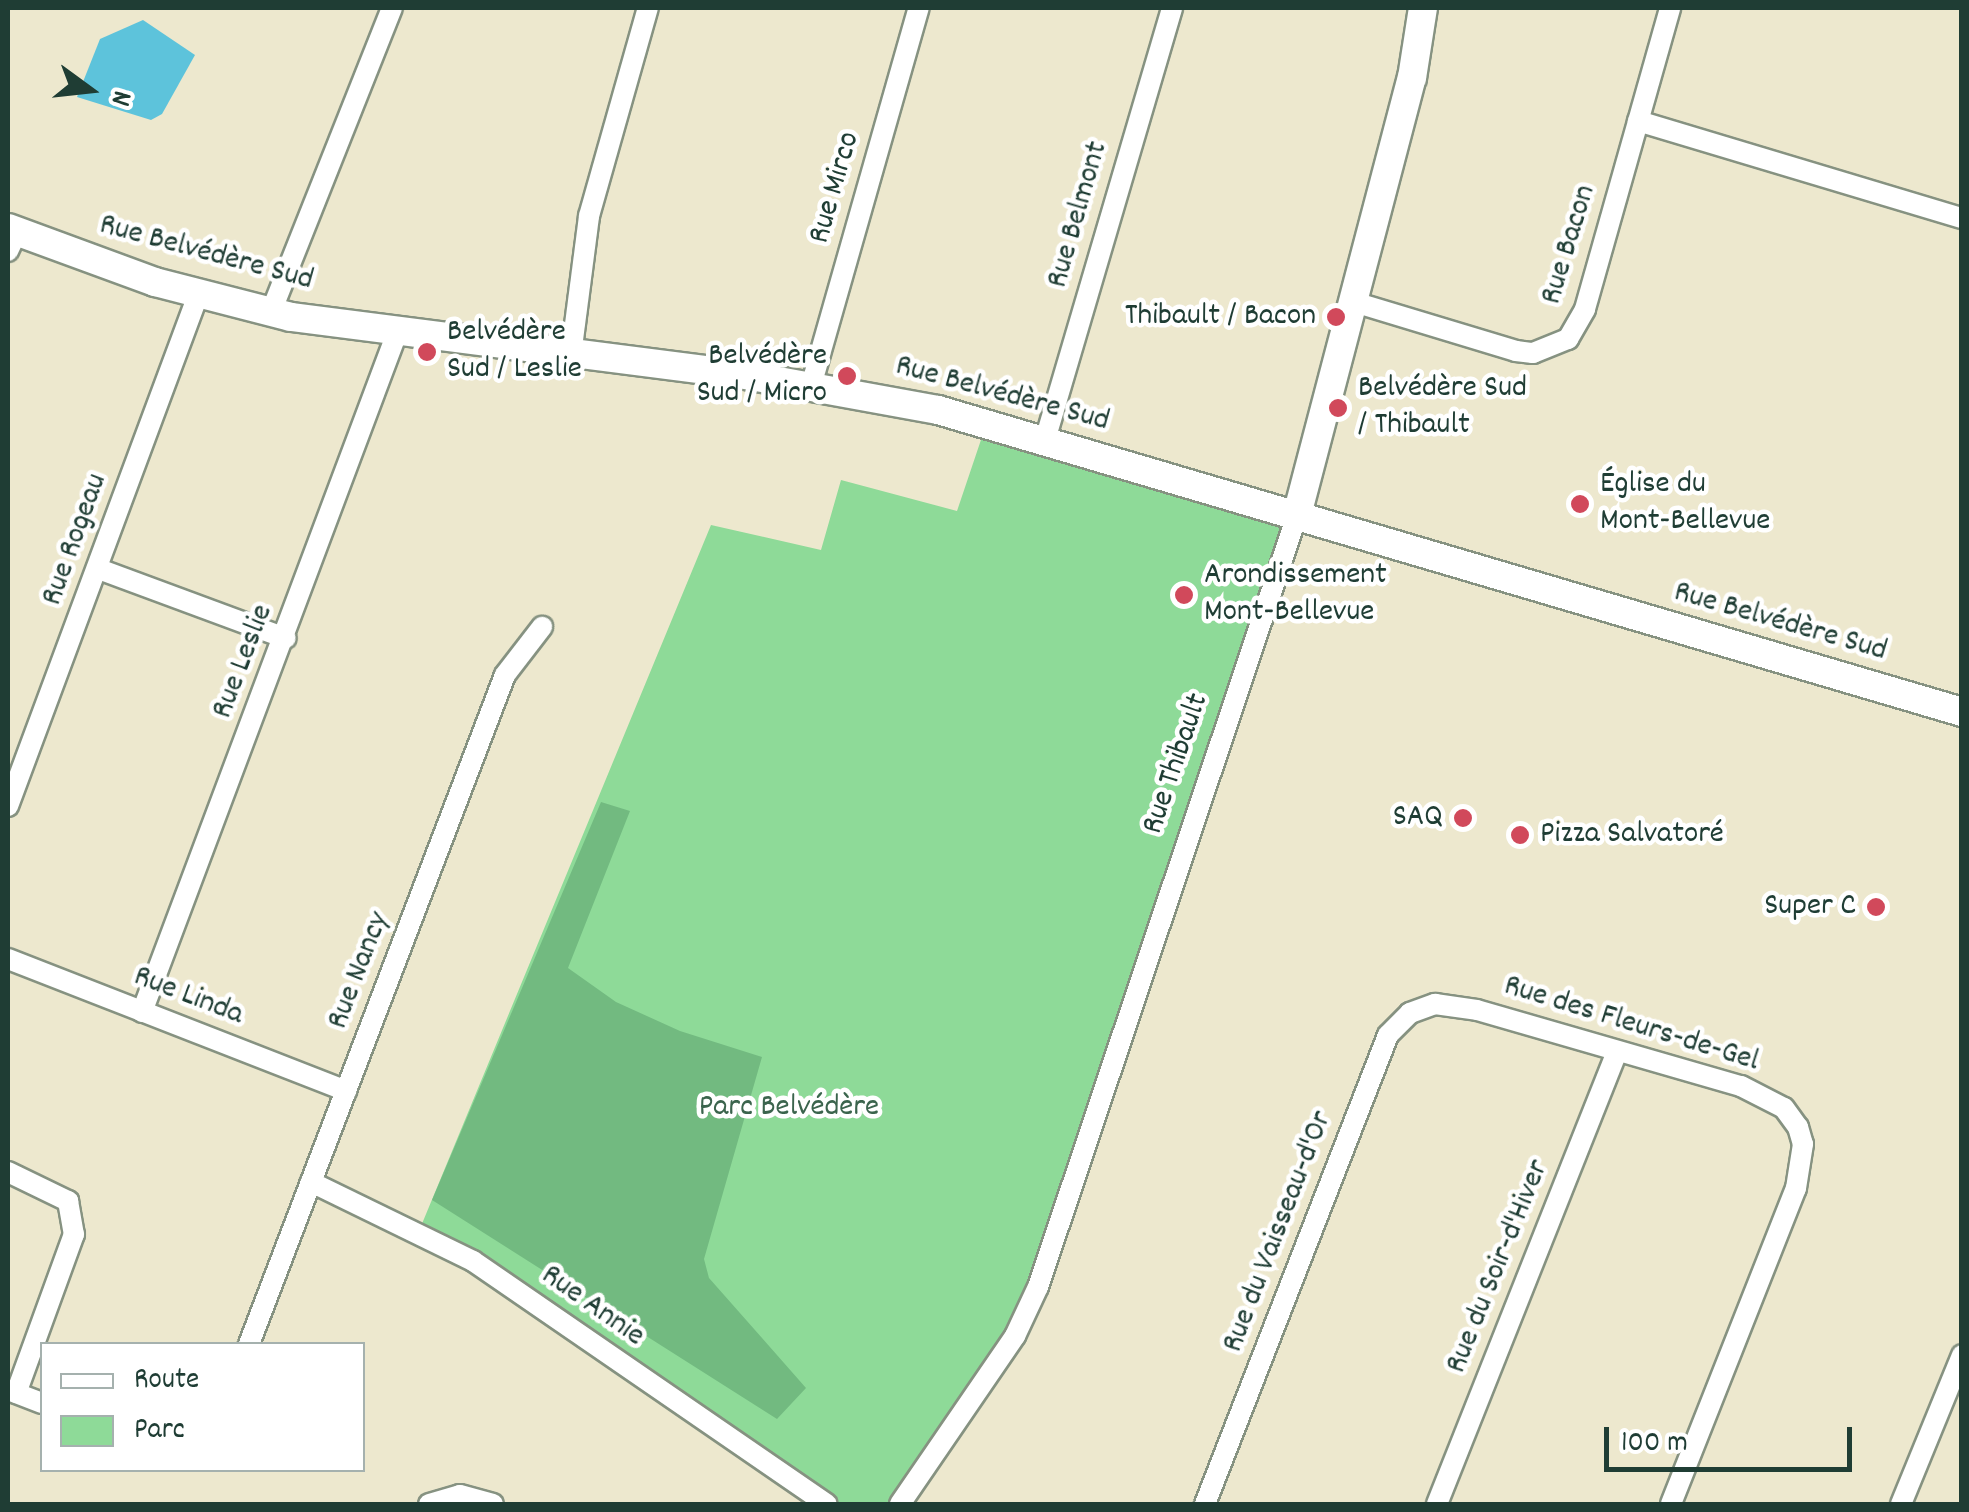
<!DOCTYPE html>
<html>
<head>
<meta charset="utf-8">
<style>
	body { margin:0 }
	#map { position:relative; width:1969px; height:1512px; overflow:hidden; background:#ede8ce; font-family:Dekko,sans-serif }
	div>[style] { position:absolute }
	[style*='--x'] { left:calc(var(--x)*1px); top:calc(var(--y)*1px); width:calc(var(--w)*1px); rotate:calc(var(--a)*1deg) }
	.green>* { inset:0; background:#8eda98 }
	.forest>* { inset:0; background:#72ba80 }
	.water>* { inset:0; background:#5dc3db }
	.roads { filter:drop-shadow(2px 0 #869281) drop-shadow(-2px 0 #869281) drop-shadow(0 2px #869281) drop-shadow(0 -2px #869281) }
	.street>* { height:20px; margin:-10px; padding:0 10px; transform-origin:10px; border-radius:10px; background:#fff }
	.secondary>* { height:28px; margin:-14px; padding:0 14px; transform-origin:14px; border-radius:14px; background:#fff }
	.dots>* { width:28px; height:28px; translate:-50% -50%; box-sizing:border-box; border:5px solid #fff; border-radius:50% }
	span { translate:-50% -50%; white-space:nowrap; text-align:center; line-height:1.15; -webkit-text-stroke:9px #fff; paint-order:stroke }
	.street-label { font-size:32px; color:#1f3d34 }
	.poi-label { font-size:32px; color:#1f3d34 }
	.right { translate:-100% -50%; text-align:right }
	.left { translate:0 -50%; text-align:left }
	.park-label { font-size:32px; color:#3b644d }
	.frame { position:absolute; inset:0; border:10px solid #1f3d34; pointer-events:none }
	.legend { position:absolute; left:40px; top:1342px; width:325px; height:130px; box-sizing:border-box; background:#fff; border:2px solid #a5b1ae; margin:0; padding:12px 18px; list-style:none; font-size:30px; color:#1f3d34 }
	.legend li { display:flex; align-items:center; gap:20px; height:50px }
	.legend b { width:50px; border:2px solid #a5b1ae }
	.north { position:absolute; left:40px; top:40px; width:100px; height:100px; -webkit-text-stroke:8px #fff; paint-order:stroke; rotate:105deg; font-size:28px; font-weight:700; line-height:40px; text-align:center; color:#1f3d34 }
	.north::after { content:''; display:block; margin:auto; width:35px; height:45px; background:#1f3d34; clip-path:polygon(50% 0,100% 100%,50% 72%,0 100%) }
	.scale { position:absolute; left:1604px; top:1427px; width:248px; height:45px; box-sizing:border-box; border:5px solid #1f3d34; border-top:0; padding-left:12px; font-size:30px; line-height:35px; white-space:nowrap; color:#1f3d34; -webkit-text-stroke:8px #fff; paint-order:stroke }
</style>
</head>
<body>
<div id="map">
	<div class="green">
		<div style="clip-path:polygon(987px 422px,1297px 515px,1038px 1287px,900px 1504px,826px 1504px,419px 1231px,711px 525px,821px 550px,841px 480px,957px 511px)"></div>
	</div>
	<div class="forest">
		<div style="clip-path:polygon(601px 802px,630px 811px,568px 968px,616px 1002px,680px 1031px,762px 1057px,704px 1259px,709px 1278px,806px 1388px,777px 1419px,432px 1200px)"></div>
	</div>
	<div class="water">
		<div style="clip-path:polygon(143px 20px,195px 55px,162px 114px,151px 120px,77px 97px,100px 39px)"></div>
	</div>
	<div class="roads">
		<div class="street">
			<div style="--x:1638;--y:121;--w:338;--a:16.7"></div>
			<div style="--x:8;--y:251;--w:21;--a:-65"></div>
			<div style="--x:1354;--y:302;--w:169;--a:16.8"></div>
			<div style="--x:1516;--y:351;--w:17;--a:7"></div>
			<div style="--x:1533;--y:353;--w:38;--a:-22"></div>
			<div style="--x:1568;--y:339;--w:34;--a:-60"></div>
			<div style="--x:1585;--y:309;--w:313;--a:-74.2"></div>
			<div style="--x:271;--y:312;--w:327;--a:-68.3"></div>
			<div style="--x:571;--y:355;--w:140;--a:-82.6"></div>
			<div style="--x:589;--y:216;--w:216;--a:-74.2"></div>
			<div style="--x:811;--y:386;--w:393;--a:-74.1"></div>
			<div style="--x:1045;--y:440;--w:450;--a:-73.6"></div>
			<div style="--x:99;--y:569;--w:199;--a:20.3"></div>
			<div style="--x:8;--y:806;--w:545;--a:-69.6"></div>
			<div style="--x:8;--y:959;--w:363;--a:21.3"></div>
			<div style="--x:142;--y:1012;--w:725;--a:-69.42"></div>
			<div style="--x:8;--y:1172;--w:67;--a:25.8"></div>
			<div style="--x:68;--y:1201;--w:34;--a:80"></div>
			<div style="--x:74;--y:1234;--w:169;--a:110"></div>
			<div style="--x:311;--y:1182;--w:180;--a:26"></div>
			<div style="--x:473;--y:1261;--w:429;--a:34.5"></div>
			<div style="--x:249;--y:1344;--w:716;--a:-69.06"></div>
			<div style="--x:505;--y:675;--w:61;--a:-52.4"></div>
			<div style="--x:8;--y:1390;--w:36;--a:21"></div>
			<div style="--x:429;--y:1504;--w:32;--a:-16"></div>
			<div style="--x:460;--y:1495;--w:34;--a:15"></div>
			<div style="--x:900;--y:1504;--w:204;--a:-55.6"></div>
			<div style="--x:1015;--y:1336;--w:54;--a:-64.9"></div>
			<div style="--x:1038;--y:1287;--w:814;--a:-71.45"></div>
			<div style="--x:1205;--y:1504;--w:503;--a:-68.68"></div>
			<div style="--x:1388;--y:1035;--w:31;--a:-45"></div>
			<div style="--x:1410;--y:1013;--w:27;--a:-20"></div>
			<div style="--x:1435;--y:1004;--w:42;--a:8.1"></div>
			<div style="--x:1477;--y:1010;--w:275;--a:16.1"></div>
			<div style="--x:1741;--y:1086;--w:48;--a:27.1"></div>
			<div style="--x:1784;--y:1108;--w:24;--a:54"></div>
			<div style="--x:1798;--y:1127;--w:18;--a:74"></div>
			<div style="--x:1803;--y:1144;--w:45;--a:99"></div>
			<div style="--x:1796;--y:1188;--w:340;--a:111.6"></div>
			<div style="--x:1437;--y:1504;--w:487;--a:-68.3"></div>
			<div style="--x:1901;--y:1504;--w:161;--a:-67.7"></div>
		</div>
		<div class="secondary">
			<div style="--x:8;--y:228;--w:157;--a:20.2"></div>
			<div style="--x:155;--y:282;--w:140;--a:14.4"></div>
			<div style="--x:291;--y:317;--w:464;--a:7.3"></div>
			<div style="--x:751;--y:376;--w:190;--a:10.3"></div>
			<div style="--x:938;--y:410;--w:1068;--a:16.43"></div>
			<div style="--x:1297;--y:515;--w:452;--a:-75.3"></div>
			<div style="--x:1412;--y:78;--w:71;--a:-81.1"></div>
		</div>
	</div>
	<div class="dots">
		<div style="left:1336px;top:317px;background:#d1495b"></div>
		<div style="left:427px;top:352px;background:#d1495b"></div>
		<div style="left:847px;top:376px;background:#d1495b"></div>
		<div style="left:1338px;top:408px;background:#d1495b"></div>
		<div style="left:1580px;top:504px;background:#d1495b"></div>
		<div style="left:1184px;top:595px;background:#d1495b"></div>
		<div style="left:1463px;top:818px;background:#d1495b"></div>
		<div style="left:1520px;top:835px;background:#d1495b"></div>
		<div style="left:1876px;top:907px;background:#d1495b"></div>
	</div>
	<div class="street-label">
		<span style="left:836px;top:188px;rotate:-74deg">Rue Mirco</span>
		<span style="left:1079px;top:215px;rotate:-74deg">Rue Belmont</span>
		<span style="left:1570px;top:245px;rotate:-73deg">Rue Bacon</span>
		<span style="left:206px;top:254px;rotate:15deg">Rue Belvédère Sud</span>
		<span style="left:1002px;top:395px;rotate:15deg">Rue Belvédère Sud</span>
		<span style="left:76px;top:540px;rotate:-70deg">Rue Rogeau</span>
		<span style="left:1780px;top:623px;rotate:16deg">Rue Belvédère Sud</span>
		<span style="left:244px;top:662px;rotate:-69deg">Rue Leslie</span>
		<span style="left:1177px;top:764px;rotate:-71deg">Rue Thibault</span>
		<span style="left:360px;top:971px;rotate:-69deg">Rue Nancy</span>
		<span style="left:188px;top:997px;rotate:21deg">Rue Linda</span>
		<span style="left:1631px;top:1025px;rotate:17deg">Rue des Fleurs-de-Gel</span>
		<span style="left:1279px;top:1232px;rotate:-69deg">Rue du Vaisseau-d'Or</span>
		<span style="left:1499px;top:1267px;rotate:-68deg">Rue du Soir-d'Hiver</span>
		<span style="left:592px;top:1307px;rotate:35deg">Rue Annie</span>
	</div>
	<div class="poi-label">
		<span class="right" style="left:1316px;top:317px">Thibault / Bacon</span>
		<span class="left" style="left:447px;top:352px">Belvédère<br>Sud / Leslie</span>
		<span class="right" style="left:827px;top:376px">Belvédère<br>Sud / Micro</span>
		<span class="left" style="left:1358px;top:408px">Belvédère Sud<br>/ Thibault</span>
		<span class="left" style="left:1600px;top:504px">Église du<br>Mont-Bellevue</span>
		<span class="left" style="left:1204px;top:595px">Arondissement<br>Mont-Bellevue</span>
		<span class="right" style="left:1443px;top:818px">SAQ</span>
		<span class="left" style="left:1540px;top:835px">Pizza Salvatoré</span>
		<span class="right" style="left:1856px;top:907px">Super C</span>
	</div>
	<div class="park-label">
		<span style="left:789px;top:1108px">Parc Belvédère</span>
	</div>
	<div class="frame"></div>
	<ul class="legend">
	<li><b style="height:12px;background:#fff"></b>Route</li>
	<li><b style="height:28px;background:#8eda98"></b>Parc</li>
	</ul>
	<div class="north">N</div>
	<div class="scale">100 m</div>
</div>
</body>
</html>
